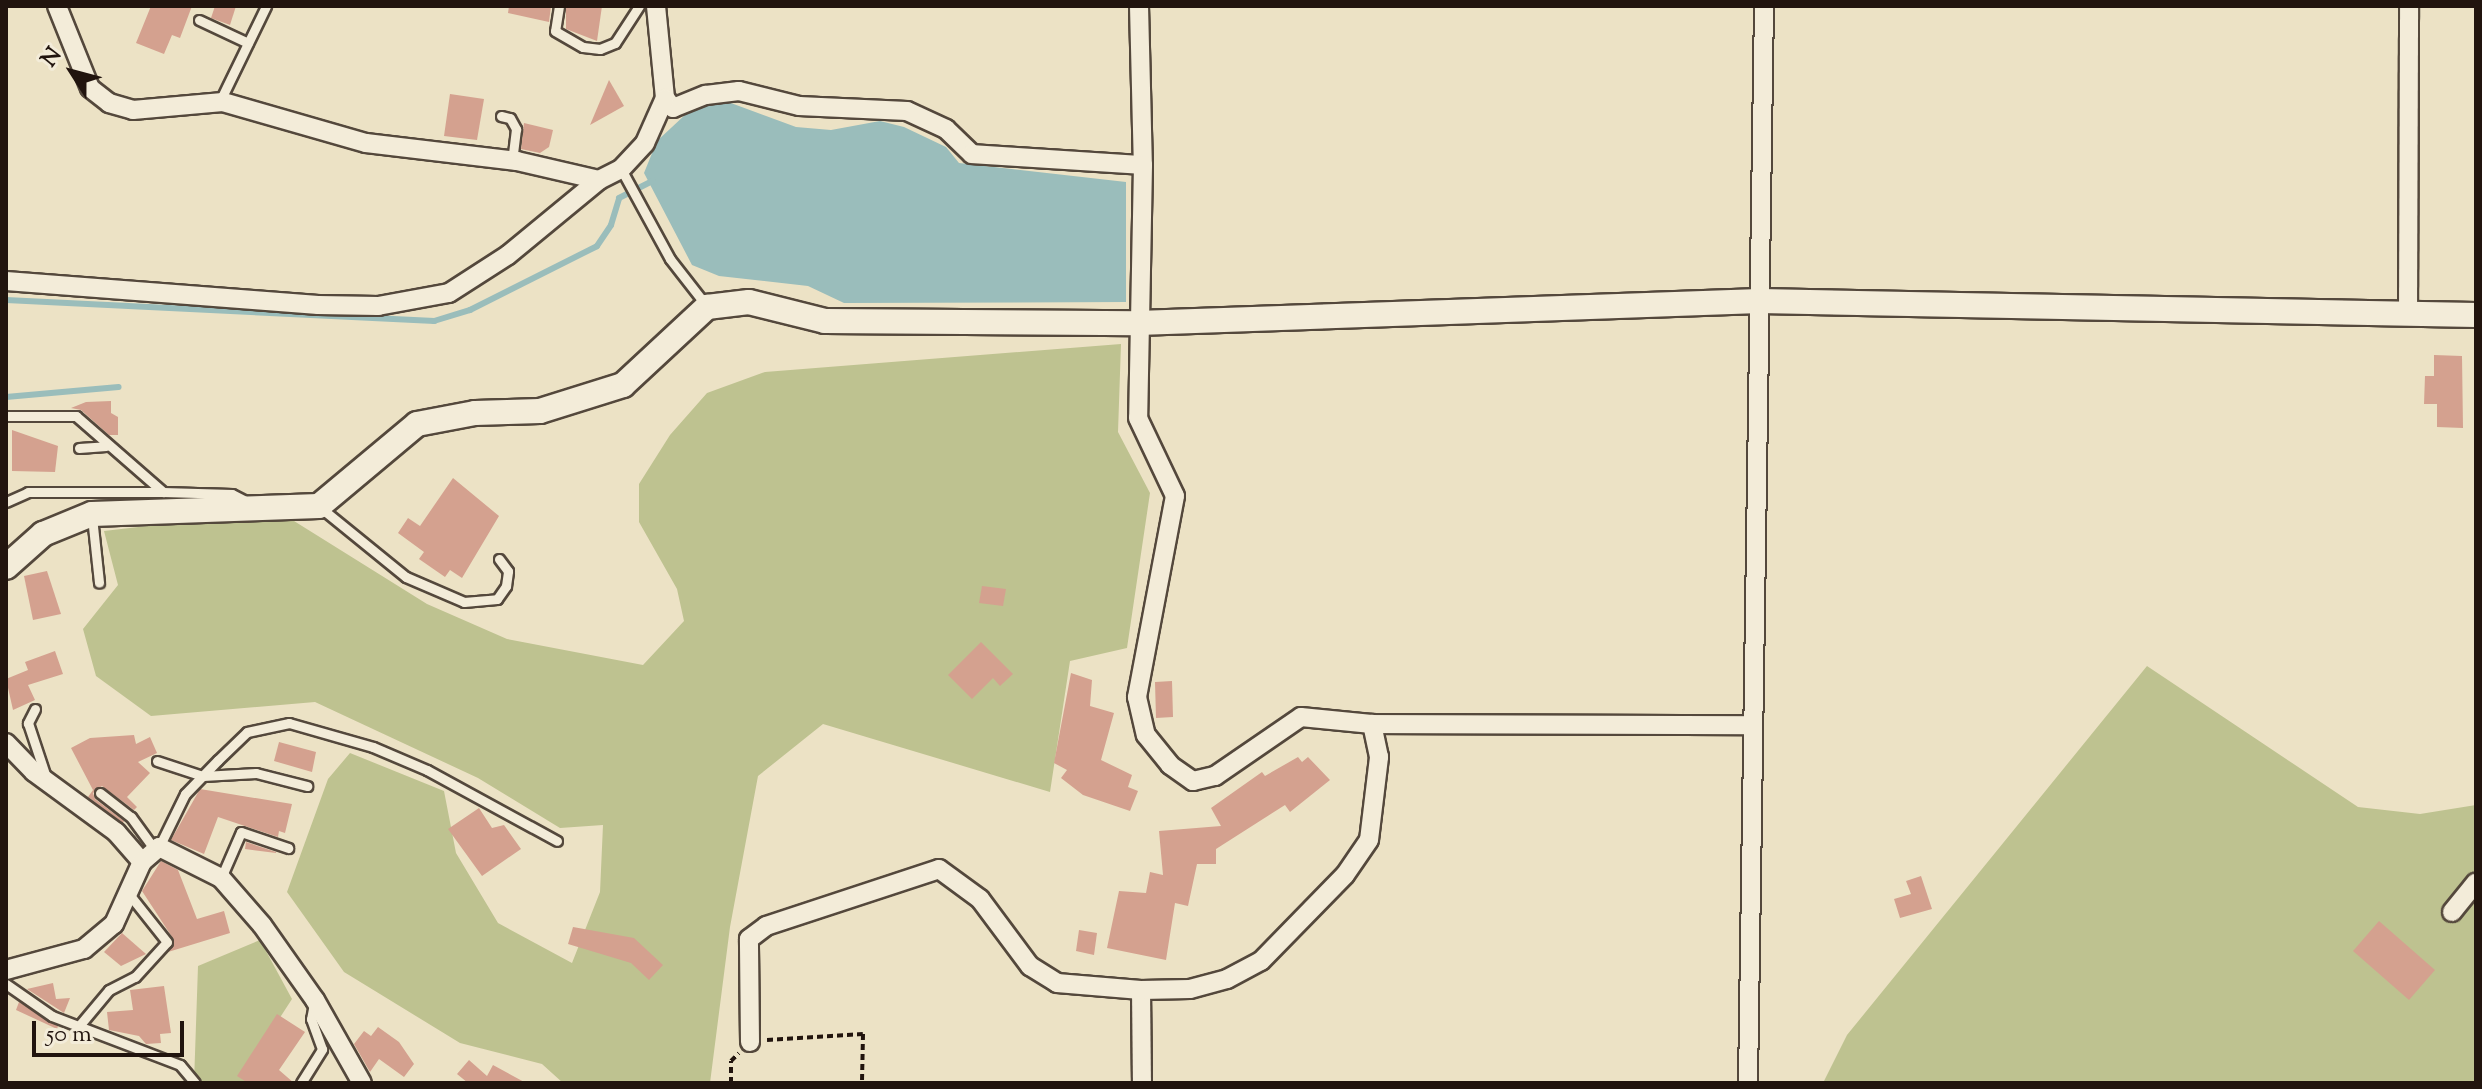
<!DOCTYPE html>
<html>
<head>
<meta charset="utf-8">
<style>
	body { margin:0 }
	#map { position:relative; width:2482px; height:1089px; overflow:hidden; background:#ece2c5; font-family:"Sorts Mill Goudy",serif }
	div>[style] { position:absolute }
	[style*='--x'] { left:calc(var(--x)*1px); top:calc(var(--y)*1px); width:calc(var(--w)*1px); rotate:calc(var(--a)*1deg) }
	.green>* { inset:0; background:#bec290 }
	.water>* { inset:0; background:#9abdbb }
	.stream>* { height:6px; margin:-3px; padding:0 3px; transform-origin:3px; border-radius:3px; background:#9abdbb }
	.building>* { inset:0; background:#d4a18f }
	.path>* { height:4px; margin-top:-2px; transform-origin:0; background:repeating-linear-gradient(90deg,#21140e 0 6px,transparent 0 10px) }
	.roads { filter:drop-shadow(2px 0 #54483c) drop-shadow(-2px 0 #54483c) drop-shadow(0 2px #54483c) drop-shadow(0 -2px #54483c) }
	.lane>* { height:9px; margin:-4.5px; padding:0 4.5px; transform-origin:4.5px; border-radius:4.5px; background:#f3ecd9 }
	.street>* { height:18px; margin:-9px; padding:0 9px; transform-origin:9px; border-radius:9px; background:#f3ecd9 }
	.secondary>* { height:24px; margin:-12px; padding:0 12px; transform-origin:12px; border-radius:12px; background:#f3ecd9 }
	span { translate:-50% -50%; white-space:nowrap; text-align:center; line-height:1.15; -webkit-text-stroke:8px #f3ecd9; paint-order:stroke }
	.frame { position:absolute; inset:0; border:8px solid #21140e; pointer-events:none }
	.north { position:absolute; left:32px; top:32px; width:80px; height:80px; -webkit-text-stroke:6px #f3ecd9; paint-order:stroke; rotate:306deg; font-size:22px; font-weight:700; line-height:32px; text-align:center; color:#21140e }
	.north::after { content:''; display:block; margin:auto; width:28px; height:36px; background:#21140e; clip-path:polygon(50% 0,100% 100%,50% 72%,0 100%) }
	.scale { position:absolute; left:32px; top:1021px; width:152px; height:36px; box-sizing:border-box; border:4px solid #21140e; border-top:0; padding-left:10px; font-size:24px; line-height:28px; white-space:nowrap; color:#21140e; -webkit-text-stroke:6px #f3ecd9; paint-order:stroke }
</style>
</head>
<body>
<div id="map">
	<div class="green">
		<div style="clip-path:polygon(1121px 344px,1118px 432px,1150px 493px,1127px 648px,1070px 661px,1050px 792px,823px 724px,758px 776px,730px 927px,710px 1083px,563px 1083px,542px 1064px,460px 1043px,344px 972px,287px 892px,328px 779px,350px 753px,444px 791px,456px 853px,498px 923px,572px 963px,600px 892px,603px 825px,560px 828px,478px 778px,315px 702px,151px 716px,96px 676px,83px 629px,118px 585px,104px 531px,190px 521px,294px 521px,427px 604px,507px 639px,643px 665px,684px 621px,677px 589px,639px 522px,639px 484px,670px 435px,707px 393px,765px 372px)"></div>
		<div style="clip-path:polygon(2147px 666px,2358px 807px,2420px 814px,2476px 805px,2476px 1083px,1823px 1083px,1847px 1035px)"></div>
		<div style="clip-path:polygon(260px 940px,292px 999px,246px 1070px,251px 1083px,194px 1083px,198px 966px)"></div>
	</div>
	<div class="water">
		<div style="clip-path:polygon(720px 99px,796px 127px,831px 130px,880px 121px,904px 127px,946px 147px,959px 163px,1126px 182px,1126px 302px,844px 303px,808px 286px,719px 276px,692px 265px,644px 173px,657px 141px,686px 114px)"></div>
	</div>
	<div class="stream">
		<div style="--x:6;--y:300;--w:429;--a:2.8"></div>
		<div style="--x:434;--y:321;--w:38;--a:-17"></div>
		<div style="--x:470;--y:310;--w:142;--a:-26.7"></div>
		<div style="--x:597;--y:246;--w:25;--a:-56"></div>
		<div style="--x:611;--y:225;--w:28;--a:-73"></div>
		<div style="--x:619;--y:198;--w:38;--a:-27"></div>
		<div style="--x:6;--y:397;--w:113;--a:-5.1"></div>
	</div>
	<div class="building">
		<div style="clip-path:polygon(151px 6px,192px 6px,180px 38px,172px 35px,164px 54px,136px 43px)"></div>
		<div style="clip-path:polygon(215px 6px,236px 6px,230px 25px,211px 18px)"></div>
		<div style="clip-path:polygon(509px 6px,551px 6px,549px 22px,508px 13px)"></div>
		<div style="clip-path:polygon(566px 6px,602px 6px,597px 41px,566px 29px)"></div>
		<div style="clip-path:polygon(609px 80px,624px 106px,590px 125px)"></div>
		<div style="clip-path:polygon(450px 94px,484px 99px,477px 140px,444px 136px)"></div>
		<div style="clip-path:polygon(524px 123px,553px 130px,549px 147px,540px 153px,521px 149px)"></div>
		<div style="clip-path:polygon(2434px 355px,2462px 356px,2463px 428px,2437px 427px,2437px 404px,2424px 404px,2425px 376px,2434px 376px)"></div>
		<div style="clip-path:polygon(111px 401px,111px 413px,118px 417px,118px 435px,109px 435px,81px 410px,71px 408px,86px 402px)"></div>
		<div style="clip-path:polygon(12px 430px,58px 446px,55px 472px,12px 471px)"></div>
		<div style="clip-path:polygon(453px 478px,499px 516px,462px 578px,450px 570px,445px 577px,419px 559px,424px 552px,398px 533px,408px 518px,420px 526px)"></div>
		<div style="clip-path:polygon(47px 571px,61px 614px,33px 620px,24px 576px)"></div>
		<div style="clip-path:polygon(982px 586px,1006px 589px,1003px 606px,979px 603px)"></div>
		<div style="clip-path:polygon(981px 642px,1013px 674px,1000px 686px,993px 678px,972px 699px,948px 675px)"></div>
		<div style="clip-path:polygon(55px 651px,63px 674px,28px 685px,35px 700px,13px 710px,6px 679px,28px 670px,25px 662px)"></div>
		<div style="clip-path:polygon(1071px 673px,1092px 680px,1090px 706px,1114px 713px,1101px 760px,1132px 775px,1128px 787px,1138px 791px,1130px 811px,1083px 795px,1061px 778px,1067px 770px,1054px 763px)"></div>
		<div style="clip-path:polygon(1172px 681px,1173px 717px,1156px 718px,1155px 682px)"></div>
		<div style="clip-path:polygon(134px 735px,136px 744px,150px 737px,157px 753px,138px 762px,150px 773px,127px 797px,137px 807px,134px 810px,102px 786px,93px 793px,95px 799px,124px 821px,123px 823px,88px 797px,93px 790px,71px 748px,90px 738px)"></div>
		<div style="clip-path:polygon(279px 742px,316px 752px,312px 772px,274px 761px)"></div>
		<div style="clip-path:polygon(1298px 757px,1302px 762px,1308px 757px,1330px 780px,1290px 812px,1285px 805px,1216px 849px,1216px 864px,1197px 864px,1188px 906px,1175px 903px,1166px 960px,1107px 948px,1119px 891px,1146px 893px,1150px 872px,1163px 875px,1159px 831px,1221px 826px,1211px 808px,1262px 772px,1265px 776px)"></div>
		<div style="clip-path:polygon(200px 789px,292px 804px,285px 833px,279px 831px,278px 837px,218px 817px,204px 854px,171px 840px)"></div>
		<div style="clip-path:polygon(479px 808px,492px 828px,504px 825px,521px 849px,482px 876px,448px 829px)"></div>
		<div style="clip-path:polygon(246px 842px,276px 852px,276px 853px,245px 849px)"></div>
		<div style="clip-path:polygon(161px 861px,178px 870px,197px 919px,224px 911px,230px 933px,168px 952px,174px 940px,142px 891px)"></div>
		<div style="clip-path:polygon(1921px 876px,1932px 909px,1900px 918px,1894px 899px,1911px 894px,1906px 881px)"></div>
		<div style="clip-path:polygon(2379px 921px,2435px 970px,2409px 1000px,2353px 951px)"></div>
		<div style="clip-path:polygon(573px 927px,634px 938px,663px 965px,649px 980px,631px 963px,568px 944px)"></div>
		<div style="clip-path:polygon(1079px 930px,1097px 933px,1094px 955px,1076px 951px)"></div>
		<div style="clip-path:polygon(122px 933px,146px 954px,121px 966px,104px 952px)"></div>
		<div style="clip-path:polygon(53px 983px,56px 999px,70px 998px,64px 1013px,27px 989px)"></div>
		<div style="clip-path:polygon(164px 986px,171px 1033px,160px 1034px,161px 1043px,146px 1044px,139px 1036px,109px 1030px,107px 1012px,133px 1010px,130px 990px)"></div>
		<div style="clip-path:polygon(19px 1002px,58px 1026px,57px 1029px,16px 1010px)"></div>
		<div style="clip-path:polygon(277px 1014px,305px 1032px,279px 1070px,294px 1083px,248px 1083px,237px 1076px)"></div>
		<div style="clip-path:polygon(378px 1027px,399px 1042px,414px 1064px,404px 1077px,379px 1059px,370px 1072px,354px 1044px,364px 1031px,371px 1036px)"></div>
		<div style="clip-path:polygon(469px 1060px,487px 1076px,493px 1065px,526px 1083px,468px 1083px,457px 1074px)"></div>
	</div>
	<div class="path">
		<div style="--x:767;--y:1040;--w:96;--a:-3.6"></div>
		<div style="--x:863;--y:1034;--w:49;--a:91.2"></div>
		<div style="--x:731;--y:1083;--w:22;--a:-90"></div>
		<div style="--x:731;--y:1061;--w:11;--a:-45"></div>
	</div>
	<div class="roads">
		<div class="lane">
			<div style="--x:559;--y:6;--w:25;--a:99"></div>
			<div style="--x:555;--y:31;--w:32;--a:30"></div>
			<div style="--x:583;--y:47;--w:17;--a:7"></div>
			<div style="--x:600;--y:49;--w:16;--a:-22"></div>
			<div style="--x:615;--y:43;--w:44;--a:-57"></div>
			<div style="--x:199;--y:20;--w:54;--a:25.1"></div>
			<div style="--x:219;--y:103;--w:108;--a:-64.1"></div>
			<div style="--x:501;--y:116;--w:9;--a:13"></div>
			<div style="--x:510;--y:118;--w:13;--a:61"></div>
			<div style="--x:516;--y:129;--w:32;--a:97"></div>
			<div style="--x:621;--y:169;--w:102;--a:61.4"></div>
			<div style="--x:670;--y:259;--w:58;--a:52"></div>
			<div style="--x:6;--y:416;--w:70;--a:0"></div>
			<div style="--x:76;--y:416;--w:116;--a:41.1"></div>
			<div style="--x:163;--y:492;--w:69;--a:1.7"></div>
			<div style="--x:232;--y:494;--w:18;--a:27"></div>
			<div style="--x:79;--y:448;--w:27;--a:-4"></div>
			<div style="--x:6;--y:502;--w:24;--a:-24"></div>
			<div style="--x:28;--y:492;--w:135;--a:0"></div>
			<div style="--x:321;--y:508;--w:109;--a:39.1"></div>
			<div style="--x:406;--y:577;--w:63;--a:23.3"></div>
			<div style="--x:464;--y:602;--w:33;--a:-5"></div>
			<div style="--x:497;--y:599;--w:16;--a:-55"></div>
			<div style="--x:506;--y:586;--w:15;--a:-82"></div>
			<div style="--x:508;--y:571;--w:15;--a:-127"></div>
			<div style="--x:92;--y:517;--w:66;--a:83.9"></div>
			<div style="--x:35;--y:709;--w:16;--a:117"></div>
			<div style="--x:28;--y:723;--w:57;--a:71.6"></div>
			<div style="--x:157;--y:761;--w:48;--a:18.1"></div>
			<div style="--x:203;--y:776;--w:53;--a:-3.2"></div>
			<div style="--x:256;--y:773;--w:53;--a:14.3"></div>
			<div style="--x:100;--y:793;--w:39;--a:38"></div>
			<div style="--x:131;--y:817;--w:41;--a:54"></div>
			<div style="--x:159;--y:847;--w:59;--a:-63.9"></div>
			<div style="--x:185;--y:794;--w:47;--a:-45.9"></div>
			<div style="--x:218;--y:760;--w:40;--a:-44"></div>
			<div style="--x:247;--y:732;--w:43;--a:-12.1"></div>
			<div style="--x:289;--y:723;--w:87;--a:15.9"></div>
			<div style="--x:373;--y:747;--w:59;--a:23.1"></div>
			<div style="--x:427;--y:770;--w:148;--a:28.6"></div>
			<div style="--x:221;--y:878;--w:50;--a:-66.5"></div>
			<div style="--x:241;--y:832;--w:50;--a:18.8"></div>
			<div style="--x:6;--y:984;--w:56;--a:34.8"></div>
			<div style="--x:52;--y:1016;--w:137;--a:20.9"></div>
			<div style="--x:180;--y:1065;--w:23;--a:50"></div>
			<div style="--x:78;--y:1027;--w:48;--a:-50"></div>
			<div style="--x:109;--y:990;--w:29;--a:-27"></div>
			<div style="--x:135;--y:977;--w:47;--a:-47.6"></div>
			<div style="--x:167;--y:942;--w:61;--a:-128.4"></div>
			<div style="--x:301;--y:1083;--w:40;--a:-58"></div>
			<div style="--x:322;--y:1049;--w:32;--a:-110"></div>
			<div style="--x:311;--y:1019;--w:15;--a:-79"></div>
		</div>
		<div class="street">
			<div style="--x:57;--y:6;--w:88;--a:68.1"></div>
			<div style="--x:90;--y:88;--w:24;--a:38"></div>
			<div style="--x:109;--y:103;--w:25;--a:16"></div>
			<div style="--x:133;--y:110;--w:90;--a:-5.1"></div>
			<div style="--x:223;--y:102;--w:149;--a:16"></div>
			<div style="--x:366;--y:143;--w:152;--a:6.8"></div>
			<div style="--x:517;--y:161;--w:84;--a:13"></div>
			<div style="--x:656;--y:6;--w:92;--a:84.4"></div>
			<div style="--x:665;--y:98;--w:13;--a:51"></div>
			<div style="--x:673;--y:108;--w:35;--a:-22"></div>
			<div style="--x:706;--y:95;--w:33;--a:-7"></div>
			<div style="--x:739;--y:91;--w:62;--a:14"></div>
			<div style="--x:799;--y:106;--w:108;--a:2.7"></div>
			<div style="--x:907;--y:111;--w:43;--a:24.8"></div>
			<div style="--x:946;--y:129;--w:36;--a:44"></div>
			<div style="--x:972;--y:154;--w:171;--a:3.7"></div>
			<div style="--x:1139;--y:6;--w:159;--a:88.6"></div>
			<div style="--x:1143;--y:165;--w:253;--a:91.1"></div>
			<div style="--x:1138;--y:418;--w:86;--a:64.6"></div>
			<div style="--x:1175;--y:496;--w:205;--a:100.7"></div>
			<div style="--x:1137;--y:697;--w:39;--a:77"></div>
			<div style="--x:1146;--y:735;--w:38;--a:51"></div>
			<div style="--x:1170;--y:765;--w:28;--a:35"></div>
			<div style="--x:1193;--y:781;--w:23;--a:-13"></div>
			<div style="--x:1215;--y:776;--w:104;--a:-34.5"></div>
			<div style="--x:1301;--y:717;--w:71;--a:5.6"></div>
			<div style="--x:1372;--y:724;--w:381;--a:0.2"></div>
			<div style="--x:6;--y:281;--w:313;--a:4.4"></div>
			<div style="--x:318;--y:305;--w:60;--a:1"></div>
			<div style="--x:378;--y:306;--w:72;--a:-10.4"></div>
			<div style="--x:449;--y:293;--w:70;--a:-32.8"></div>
			<div style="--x:508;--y:255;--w:118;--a:-39.5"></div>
			<div style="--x:599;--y:180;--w:25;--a:-27"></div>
			<div style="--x:621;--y:169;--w:35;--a:-47"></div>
			<div style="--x:645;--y:143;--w:49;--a:-66"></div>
			<div style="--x:2408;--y:315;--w:309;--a:-89.8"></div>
			<div style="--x:6;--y:743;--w:40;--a:46"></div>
			<div style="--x:34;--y:772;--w:102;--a:36.2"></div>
			<div style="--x:116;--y:832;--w:40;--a:49"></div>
			<div style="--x:2452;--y:912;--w:38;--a:-51"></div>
			<div style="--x:6;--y:970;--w:81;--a:-15.1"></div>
			<div style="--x:84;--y:949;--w:39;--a:-40"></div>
			<div style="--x:114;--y:924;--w:68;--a:-65.7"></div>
			<div style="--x:142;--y:862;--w:23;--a:-41"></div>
			<div style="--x:159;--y:847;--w:69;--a:26.6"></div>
			<div style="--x:221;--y:878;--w:62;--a:48.9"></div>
			<div style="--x:262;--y:925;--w:92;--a:54.8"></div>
			<div style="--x:315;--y:1000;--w:95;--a:60.5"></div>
			<div style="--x:1141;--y:990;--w:93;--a:89.4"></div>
			<div style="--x:750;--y:1042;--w:103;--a:-90.6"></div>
			<div style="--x:749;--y:939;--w:21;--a:-37"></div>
			<div style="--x:766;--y:926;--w:182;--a:-18.2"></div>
			<div style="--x:939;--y:869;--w:51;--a:36.2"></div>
			<div style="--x:980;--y:899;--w:84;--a:53.3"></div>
			<div style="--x:1030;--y:966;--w:32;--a:32"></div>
			<div style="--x:1057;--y:983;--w:84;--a:4.8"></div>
			<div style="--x:1141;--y:990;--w:49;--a:-1.2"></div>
			<div style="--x:1190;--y:989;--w:38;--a:-15"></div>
			<div style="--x:1227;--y:979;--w:38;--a:-28"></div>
			<div style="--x:1261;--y:961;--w:120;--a:-45.7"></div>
			<div style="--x:1345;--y:875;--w:42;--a:-55.6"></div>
			<div style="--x:1369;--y:840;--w:84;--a:-83.1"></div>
			<div style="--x:1379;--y:757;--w:34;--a:-102"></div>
			<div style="--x:1748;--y:1083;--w:1077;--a:-89.15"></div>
		</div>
		<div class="secondary">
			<div style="--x:6;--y:567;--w:50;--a:-41.7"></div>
			<div style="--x:43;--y:534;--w:53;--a:-22.2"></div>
			<div style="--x:92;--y:514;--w:227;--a:-2"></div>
			<div style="--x:319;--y:506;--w:128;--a:-39.9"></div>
			<div style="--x:417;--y:424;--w:59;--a:-10.7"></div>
			<div style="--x:475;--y:413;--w:65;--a:-1.8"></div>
			<div style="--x:540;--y:411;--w:87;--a:-17.4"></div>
			<div style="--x:623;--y:385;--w:115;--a:-42.9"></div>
			<div style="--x:707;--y:307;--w:42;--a:-6.8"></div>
			<div style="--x:749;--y:302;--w:78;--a:14"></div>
			<div style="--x:825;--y:321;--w:313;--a:0.4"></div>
			<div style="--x:1138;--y:323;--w:622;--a:-2.03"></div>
			<div style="--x:1760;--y:301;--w:716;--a:1.12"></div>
		</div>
	</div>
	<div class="frame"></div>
	<div class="north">N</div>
	<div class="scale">50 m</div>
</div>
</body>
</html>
